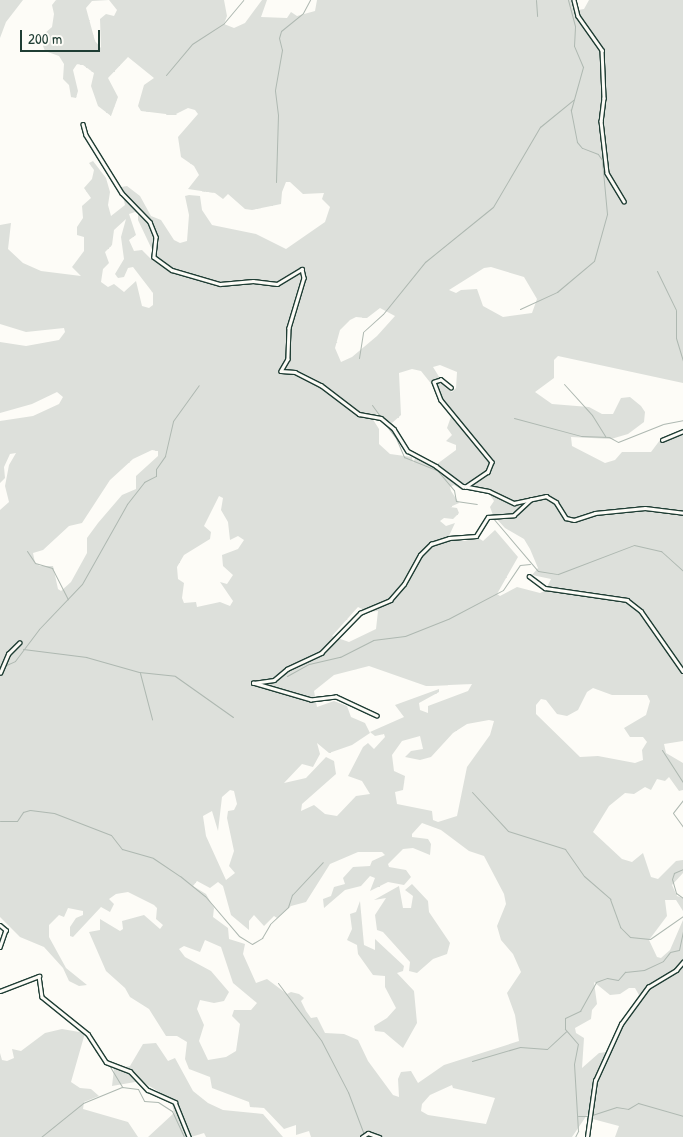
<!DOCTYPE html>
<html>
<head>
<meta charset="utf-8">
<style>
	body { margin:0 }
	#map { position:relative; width:683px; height:1137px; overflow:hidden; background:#fdfcf7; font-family:"Patrick Hand",sans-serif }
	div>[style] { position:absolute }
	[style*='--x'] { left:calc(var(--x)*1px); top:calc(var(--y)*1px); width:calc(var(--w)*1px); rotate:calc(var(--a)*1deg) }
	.green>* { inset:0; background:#dde0db }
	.stream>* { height:1px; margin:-0.5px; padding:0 0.5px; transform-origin:0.5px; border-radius:0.5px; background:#aeb8b1 }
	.roads { filter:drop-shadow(1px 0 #1f3d34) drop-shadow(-1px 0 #1f3d34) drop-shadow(0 1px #1f3d34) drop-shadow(0 -1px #1f3d34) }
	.minor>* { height:2.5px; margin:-1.25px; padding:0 1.25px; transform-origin:1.25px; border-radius:1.25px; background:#fdfcf7 }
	span { translate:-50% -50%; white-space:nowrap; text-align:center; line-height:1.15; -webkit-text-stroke:4px #fdfcf7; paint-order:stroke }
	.scale { position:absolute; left:20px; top:30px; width:80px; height:22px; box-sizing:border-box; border:2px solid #1f3d34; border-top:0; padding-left:6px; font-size:15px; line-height:18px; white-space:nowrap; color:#1f3d34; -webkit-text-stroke:4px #fdfcf7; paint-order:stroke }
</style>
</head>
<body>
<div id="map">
	<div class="green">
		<div style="clip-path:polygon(0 0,23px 0,6px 22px,0 38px)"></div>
		<div style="clip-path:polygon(evenodd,56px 0,224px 0,227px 16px,224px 24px,234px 28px,245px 23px,262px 0,267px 0,261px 17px,287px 18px,291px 12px,297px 16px,315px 11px,317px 0,571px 0,578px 10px,584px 9px,589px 0,683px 0,683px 383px,558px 356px,554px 360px,554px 378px,535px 392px,552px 404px,589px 407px,602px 414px,613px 414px,621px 398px,630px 397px,641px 406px,645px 412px,644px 422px,628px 434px,611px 439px,571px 437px,572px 446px,605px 463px,615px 460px,622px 452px,651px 452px,660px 440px,680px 435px,683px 430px,683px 741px,664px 744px,666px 753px,683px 763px,683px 790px,679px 791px,669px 777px,665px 781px,657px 779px,651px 790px,645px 787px,634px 794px,625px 793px,609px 806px,593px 832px,622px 859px,632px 862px,643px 853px,651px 877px,658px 879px,676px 861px,683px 860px,683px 873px,672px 885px,677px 896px,683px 898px,683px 911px,676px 900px,665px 900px,667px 916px,649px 940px,657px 957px,661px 958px,670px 950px,683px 920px,683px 1137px,615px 1137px,619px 1126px,589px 1118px,587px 1115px,572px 1137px,311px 1137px,309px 1131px,296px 1135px,296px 1125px,284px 1129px,264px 1108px,250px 1107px,249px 1102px,212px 1088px,210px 1077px,189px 1069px,185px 1059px,187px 1042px,177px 1036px,166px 1036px,149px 1009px,130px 997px,125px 988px,106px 971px,89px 932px,100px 930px,100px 919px,120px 931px,123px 929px,122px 921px,144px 915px,160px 929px,163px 925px,156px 919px,157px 908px,154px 905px,128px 892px,116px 894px,109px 899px,114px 904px,110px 912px,101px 907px,73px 937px,70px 936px,70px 927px,76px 918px,83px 915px,83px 911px,68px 908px,64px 917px,59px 915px,49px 925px,49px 937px,66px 968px,87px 985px,79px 986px,69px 981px,63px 968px,44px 947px,20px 937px,0 917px,0 510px,9px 502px,5px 486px,9px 465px,16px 453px,10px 454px,4px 467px,5px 478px,0 483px,0 421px,33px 416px,59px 404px,63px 397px,57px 392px,32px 404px,0 413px,0 342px,26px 346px,59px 340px,65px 332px,64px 328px,26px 332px,0 324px,0 225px,11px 223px,8px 249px,23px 263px,41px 271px,81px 276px,72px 267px,84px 251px,84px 237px,77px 235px,77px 227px,83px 218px,82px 206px,91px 198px,84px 188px,92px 179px,94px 170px,89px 163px,93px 161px,106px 178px,110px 192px,108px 205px,111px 216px,125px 205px,121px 187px,127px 186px,140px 196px,151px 216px,161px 220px,174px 240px,180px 243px,187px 241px,189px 215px,185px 196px,189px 195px,200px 196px,202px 210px,212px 225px,256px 234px,286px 249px,325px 222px,330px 207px,322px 199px,324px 193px,303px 194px,290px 182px,286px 182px,282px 192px,281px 204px,252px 210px,245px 209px,228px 194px,223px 199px,215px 193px,188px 189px,199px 175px,194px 166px,181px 157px,178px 137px,198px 114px,195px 110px,188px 108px,174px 115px,141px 111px,138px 106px,144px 85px,154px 78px,128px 57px,108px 78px,118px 97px,111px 116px,98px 106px,91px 86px,94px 73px,83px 65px,77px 64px,73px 70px,78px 91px,76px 98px,71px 97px,69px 85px,63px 79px,64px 64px,59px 56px,45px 51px,43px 46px,44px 34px,52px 27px,54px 14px,52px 5px,56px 0,109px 0,117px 10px,114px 16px,106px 14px,100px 19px,101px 48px,95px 41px,86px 8px,92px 1px,109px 0,56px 0,135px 212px,138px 213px,138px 220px,156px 258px,151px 259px,142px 250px,134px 251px,129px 240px,136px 235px,129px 214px,135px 212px,56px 0,126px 219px,121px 237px,124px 259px,115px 274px,118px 278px,124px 277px,128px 268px,133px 267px,153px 293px,153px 305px,149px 308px,142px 306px,136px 281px,124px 292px,114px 284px,108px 287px,101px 282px,103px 269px,109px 263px,105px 252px,112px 245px,114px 230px,126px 219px,56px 0,491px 267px,524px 277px,537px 299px,532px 313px,503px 317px,483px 306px,477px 289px,461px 290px,456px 293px,449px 290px,484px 268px,491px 267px,56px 0,380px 308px,395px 316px,377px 336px,352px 357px,341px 362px,335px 348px,340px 330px,350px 320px,356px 317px,367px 318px,380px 308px,56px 0,440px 365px,457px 372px,456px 388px,452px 392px,446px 388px,433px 367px,440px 365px,56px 0,412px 369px,421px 371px,453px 411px,447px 428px,452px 435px,446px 441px,456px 445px,456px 450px,437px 464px,416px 456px,413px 463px,412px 457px,390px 454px,379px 444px,379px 429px,372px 418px,377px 414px,392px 423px,401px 415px,399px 373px,412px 369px,56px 0,152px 450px,158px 451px,158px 456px,136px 476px,136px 489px,122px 495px,98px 523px,87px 538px,87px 553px,71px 582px,61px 591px,58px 589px,53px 566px,40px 566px,35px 563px,33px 553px,43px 550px,69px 526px,82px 523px,110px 480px,133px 459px,152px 450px,56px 0,454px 485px,462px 490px,484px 491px,490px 495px,494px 501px,490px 507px,493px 515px,505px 528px,524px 539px,530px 549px,538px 568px,532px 575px,551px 579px,545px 591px,540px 593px,517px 587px,500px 596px,497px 594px,518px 557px,495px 530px,483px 541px,477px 537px,465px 541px,448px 538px,455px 523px,446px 526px,440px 521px,444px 518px,453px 519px,459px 513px,457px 508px,450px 507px,459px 503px,451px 491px,450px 487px,454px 485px,56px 0,219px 496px,223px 498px,221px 510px,228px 522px,230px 540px,238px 536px,244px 540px,238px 549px,222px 555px,223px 566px,233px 575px,227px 584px,220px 582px,233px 601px,230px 606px,220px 602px,197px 607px,196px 602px,184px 603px,182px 598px,184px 583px,178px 579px,177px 567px,184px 555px,210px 539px,211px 532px,204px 526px,219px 496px,56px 0,358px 607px,368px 612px,378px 611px,376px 629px,349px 642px,332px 636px,358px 607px,56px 0,369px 666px,426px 686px,472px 684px,468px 691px,428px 706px,428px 713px,420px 710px,419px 703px,439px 692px,439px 689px,395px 705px,404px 717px,370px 732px,375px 736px,384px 734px,385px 737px,374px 749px,368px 743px,363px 747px,348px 776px,362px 781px,370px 794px,356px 796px,337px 816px,325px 814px,314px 805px,301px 811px,302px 804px,336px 774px,334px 761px,326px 757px,306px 778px,284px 783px,302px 764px,313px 767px,320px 754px,317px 743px,329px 753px,352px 745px,370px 733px,365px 723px,351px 717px,347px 706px,334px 701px,317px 707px,314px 691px,334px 675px,369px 666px,56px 0,593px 688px,612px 695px,647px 695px,650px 701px,646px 715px,624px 728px,630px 737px,643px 737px,647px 742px,642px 750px,643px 760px,635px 763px,598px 756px,580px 757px,536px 714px,536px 705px,541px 699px,546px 700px,557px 714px,567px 716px,578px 710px,587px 692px,593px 688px,56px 0,489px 720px,494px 721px,490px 735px,467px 767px,457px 816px,438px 822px,433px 820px,432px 811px,397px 804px,395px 792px,403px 790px,405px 776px,394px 771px,392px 755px,402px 741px,420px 736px,423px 749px,411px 751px,405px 757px,420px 760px,431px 757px,453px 733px,467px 724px,489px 720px,56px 0,230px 790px,234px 791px,237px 804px,234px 810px,228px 811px,227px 818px,234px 851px,229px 866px,235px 873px,226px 880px,206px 836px,203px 816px,212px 811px,218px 831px,222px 797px,230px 790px,56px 0,422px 823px,441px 830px,469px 851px,484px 856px,504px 894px,506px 904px,497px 926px,501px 940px,513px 954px,521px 972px,507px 993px,515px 1015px,519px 1041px,444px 1065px,418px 1083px,411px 1071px,401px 1072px,398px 1079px,399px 1097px,393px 1095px,368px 1061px,358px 1040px,344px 1034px,325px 1033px,317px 1017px,311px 1018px,306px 1011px,301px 1001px,304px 998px,299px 994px,291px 992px,287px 994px,267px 979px,256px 983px,243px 954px,245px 944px,229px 939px,228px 928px,213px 917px,214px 908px,206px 894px,193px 886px,197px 881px,210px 888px,218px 882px,223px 886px,231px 915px,249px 930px,249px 921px,254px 915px,264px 926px,274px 916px,277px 918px,291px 906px,306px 902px,330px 864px,358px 852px,382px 852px,385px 855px,372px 861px,370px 866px,353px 867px,343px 878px,345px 884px,334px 887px,331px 896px,323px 899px,324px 908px,345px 890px,361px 886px,370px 876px,375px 878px,370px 891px,388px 882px,404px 885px,411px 877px,406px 870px,389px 867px,388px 864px,403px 849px,413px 848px,430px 855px,431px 844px,428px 839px,412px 837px,412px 834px,422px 823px,56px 0,205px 940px,221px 947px,233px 983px,257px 1003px,251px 1010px,234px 1010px,232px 1016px,240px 1024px,236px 1051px,226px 1057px,208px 1060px,199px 1041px,204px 1025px,197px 1009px,200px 1000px,214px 1003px,224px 1001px,229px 992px,211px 971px,185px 957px,179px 949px,184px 946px,200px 952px,205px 940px,56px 0,594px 982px,610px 995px,620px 994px,629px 988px,635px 988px,639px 995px,619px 1024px,607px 1052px,599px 1053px,582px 1068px,584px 1038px,576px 1033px,575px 1028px,591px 1019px,592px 1010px,597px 1004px,594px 982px,56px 0,452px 1085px,453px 1088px,495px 1098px,486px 1124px,428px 1115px,421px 1111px,422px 1104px,430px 1095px,452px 1085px)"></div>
		<div style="clip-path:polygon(412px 884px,428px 901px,429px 912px,450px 943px,447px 954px,433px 959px,417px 973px,409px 971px,410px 962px,383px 932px,377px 930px,375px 915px,386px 898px,374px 900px,399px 886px,403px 908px,411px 908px,413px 896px,405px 890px)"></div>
		<div style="clip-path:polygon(360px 901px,364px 945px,375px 950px,375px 939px,404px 966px,403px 971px,397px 973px,414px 991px,417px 1023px,403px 1048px,384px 1032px,375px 1031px,374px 1026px,387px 1018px,396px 1008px,385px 987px,385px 976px,373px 975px,358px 954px,357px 945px,347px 940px,352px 929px,350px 914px,356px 912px)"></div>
		<div style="clip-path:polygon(62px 1029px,85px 1033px,71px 1082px,80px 1088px,91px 1089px,99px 1096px,84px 1102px,83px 1109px,128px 1122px,138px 1137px,0 1137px,0 1053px,2px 1060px,7px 1061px,14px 1058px,12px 1049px,21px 1051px,45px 1033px)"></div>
		<div style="clip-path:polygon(156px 1043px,168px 1061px,175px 1058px,193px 1091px,208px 1103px,223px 1110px,263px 1114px,283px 1137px,206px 1137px,204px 1133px,191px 1137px,148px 1137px,174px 1113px,171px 1099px,141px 1081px,112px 1086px,114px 1069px,130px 1066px,143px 1044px)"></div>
	</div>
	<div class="stream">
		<div style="--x:536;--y:0;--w:16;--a:86"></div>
		<div style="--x:166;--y:75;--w:40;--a:-50"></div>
		<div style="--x:192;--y:44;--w:38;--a:-33"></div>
		<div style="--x:224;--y:23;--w:30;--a:-50"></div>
		<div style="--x:276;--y:182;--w:67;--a:-88.3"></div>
		<div style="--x:278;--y:115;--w:25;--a:-97"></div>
		<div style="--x:275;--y:90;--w:41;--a:-80.1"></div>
		<div style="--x:282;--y:50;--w:12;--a:-104"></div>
		<div style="--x:279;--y:38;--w:7;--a:-74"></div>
		<div style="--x:281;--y:31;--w:28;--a:-39"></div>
		<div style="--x:303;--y:13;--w:15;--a:-62"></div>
		<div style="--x:657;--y:271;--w:43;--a:64"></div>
		<div style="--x:676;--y:310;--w:28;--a:90"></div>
		<div style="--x:676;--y:338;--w:24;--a:73"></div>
		<div style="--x:520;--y:309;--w:41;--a:-24.7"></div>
		<div style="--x:557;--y:292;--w:48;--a:-40"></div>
		<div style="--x:594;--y:261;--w:49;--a:-74.5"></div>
		<div style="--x:607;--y:214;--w:54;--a:-95.3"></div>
		<div style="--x:602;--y:160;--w:7;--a:-124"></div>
		<div style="--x:598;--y:154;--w:17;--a:-159"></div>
		<div style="--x:582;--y:148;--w:8;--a:-130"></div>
		<div style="--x:577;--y:142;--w:33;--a:-101"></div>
		<div style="--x:571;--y:110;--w:45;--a:-74.4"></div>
		<div style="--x:583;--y:67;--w:23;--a:-113"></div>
		<div style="--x:574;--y:46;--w:20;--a:-87"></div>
		<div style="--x:575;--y:26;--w:27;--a:-105"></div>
		<div style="--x:359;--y:358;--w:26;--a:-81"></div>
		<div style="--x:363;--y:332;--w:27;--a:-42"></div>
		<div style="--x:383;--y:314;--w:67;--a:-51.1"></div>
		<div style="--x:425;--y:262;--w:87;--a:-39"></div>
		<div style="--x:493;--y:207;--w:93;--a:-59.6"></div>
		<div style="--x:540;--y:127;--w:43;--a:-39.3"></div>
		<div style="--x:564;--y:384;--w:42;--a:47.9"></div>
		<div style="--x:592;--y:415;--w:25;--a:58"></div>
		<div style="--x:372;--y:405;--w:14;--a:54"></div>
		<div style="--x:514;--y:418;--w:69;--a:15"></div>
		<div style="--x:581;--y:436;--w:28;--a:2"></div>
		<div style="--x:609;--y:437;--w:10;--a:29"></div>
		<div style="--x:618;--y:442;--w:48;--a:-21.8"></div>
		<div style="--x:663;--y:424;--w:20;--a:-11"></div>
		<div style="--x:382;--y:420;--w:23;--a:52"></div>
		<div style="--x:396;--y:438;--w:21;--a:67"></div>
		<div style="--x:404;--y:457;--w:35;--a:22"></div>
		<div style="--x:437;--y:470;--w:26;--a:50"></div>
		<div style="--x:454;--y:490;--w:11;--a:80"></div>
		<div style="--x:456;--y:501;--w:21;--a:8"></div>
		<div style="--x:492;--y:517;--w:71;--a:49.6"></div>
		<div style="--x:538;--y:571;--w:20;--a:9"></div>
		<div style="--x:558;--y:574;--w:81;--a:-20.9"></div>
		<div style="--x:634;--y:545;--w:28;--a:13"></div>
		<div style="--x:661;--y:551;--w:30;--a:42"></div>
		<div style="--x:27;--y:551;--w:14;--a:56"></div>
		<div style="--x:35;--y:563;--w:18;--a:16"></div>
		<div style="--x:52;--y:568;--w:35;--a:63"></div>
		<div style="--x:23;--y:649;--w:64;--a:7.2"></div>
		<div style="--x:86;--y:657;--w:55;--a:15.8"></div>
		<div style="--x:139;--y:672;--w:36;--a:6"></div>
		<div style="--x:175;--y:676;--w:71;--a:35.3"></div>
		<div style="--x:4;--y:666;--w:12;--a:-24"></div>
		<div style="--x:15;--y:661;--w:40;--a:-53"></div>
		<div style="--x:39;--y:629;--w:62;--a:-46.3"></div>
		<div style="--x:82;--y:584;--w:92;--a:-60.6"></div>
		<div style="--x:127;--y:504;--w:28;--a:-52"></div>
		<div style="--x:144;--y:482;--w:13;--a:-27"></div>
		<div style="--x:156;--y:476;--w:7;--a:-90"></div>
		<div style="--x:156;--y:469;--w:16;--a:-55"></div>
		<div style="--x:165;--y:456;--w:36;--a:-77"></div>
		<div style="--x:173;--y:421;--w:44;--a:-54.2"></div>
		<div style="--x:140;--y:673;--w:48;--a:75.4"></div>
		<div style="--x:287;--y:676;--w:25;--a:-29"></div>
		<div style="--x:309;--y:664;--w:32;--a:-13"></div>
		<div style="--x:340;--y:657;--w:37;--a:-27"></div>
		<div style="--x:373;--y:640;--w:32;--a:-7"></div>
		<div style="--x:405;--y:636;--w:46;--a:-21.6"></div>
		<div style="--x:448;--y:619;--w:62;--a:-27.8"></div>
		<div style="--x:503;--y:590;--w:30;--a:-56"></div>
		<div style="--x:520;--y:565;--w:10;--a:-6"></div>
		<div style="--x:662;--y:750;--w:38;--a:57"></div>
		<div style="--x:472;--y:792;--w:53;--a:47.3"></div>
		<div style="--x:508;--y:831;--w:60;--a:17.5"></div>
		<div style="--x:565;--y:849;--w:33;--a:55"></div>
		<div style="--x:584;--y:876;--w:35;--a:41"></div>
		<div style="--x:610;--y:899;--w:30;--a:70"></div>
		<div style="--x:620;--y:927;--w:14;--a:45"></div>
		<div style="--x:630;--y:937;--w:20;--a:6"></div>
		<div style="--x:650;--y:939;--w:40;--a:-34.9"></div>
		<div style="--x:683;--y:800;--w:16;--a:128"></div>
		<div style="--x:673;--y:813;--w:17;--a:54"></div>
		<div style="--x:0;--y:821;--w:17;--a:0"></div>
		<div style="--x:17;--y:821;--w:11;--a:-56"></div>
		<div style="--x:23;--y:812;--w:7;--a:-16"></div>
		<div style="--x:30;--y:810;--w:24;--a:7"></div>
		<div style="--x:54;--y:813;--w:61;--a:21.1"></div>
		<div style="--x:111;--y:835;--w:18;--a:52"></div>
		<div style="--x:122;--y:849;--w:32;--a:16"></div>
		<div style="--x:153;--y:858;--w:32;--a:34"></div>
		<div style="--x:180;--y:876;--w:32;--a:39"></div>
		<div style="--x:205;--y:896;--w:52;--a:49.6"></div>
		<div style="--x:239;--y:936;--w:15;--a:32"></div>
		<div style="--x:252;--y:944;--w:12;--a:-31"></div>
		<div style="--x:262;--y:938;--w:16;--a:-60"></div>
		<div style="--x:270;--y:924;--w:25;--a:-43"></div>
		<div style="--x:288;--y:907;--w:13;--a:-72"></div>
		<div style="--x:292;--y:895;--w:45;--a:-46.8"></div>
		<div style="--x:683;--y:869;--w:10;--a:156"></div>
		<div style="--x:674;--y:873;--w:6;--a:108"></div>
		<div style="--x:672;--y:879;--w:15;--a:74"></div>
		<div style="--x:676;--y:893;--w:9;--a:36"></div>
		<div style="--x:278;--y:983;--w:71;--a:53"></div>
		<div style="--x:321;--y:1040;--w:59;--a:62.6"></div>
		<div style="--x:348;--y:1092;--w:43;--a:69.4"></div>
		<div style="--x:95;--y:1050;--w:14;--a:51"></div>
		<div style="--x:472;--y:1061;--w:50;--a:-16.3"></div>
		<div style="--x:520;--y:1047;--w:27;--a:4"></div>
		<div style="--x:547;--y:1049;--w:26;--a:-43"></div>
		<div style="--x:109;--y:1065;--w:26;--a:59"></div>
		<div style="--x:592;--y:1115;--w:25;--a:-18"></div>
		<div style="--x:616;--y:1107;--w:12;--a:9"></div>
		<div style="--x:628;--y:1109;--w:12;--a:-31"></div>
		<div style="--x:638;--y:1103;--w:47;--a:16.1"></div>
		<div style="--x:578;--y:1116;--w:9;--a:0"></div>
		<div style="--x:41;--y:1137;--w:54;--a:-39"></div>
		<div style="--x:83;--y:1103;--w:42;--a:-22.3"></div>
		<div style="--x:122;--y:1087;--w:16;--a:7"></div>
		<div style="--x:138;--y:1089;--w:13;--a:63"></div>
		<div style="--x:144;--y:1101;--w:14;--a:4"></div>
		<div style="--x:158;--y:1102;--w:17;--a:33"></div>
		<div style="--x:172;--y:1111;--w:29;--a:65"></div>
		<div style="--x:575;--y:1137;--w:7;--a:-63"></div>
		<div style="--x:578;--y:1131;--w:67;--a:-93.4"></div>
		<div style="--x:574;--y:1064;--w:20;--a:-79"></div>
		<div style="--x:578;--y:1044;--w:20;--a:-131"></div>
		<div style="--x:565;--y:1029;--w:11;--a:-90"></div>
		<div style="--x:565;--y:1018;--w:17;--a:-25"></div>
		<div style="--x:580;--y:1011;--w:33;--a:-61"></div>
		<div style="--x:596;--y:982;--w:12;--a:-20"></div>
		<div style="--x:607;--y:978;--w:11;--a:10"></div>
		<div style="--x:618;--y:980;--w:11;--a:-49"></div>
		<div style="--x:625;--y:972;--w:19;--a:-6"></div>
		<div style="--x:644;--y:970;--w:21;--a:-25"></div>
		<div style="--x:663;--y:961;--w:11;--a:-52"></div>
		<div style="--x:670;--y:952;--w:9;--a:-13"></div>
		<div style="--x:679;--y:950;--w:19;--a:-78"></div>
	</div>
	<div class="roads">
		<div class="minor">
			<div style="--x:574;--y:0;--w:16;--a:76"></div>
			<div style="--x:578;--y:16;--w:42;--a:54.8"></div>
			<div style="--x:602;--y:50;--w:48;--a:87.6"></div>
			<div style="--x:604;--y:98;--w:23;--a:97"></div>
			<div style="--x:601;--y:121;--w:52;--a:83.4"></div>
			<div style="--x:607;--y:173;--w:33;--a:59"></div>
			<div style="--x:83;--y:124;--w:11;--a:75"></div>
			<div style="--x:86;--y:135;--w:68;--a:58.2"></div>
			<div style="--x:122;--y:193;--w:40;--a:46"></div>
			<div style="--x:150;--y:222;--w:16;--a:68"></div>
			<div style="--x:156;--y:237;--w:20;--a:96"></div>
			<div style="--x:154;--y:257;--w:22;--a:36"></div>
			<div style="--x:172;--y:270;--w:50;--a:16.3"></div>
			<div style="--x:220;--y:284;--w:33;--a:-5"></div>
			<div style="--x:253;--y:281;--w:24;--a:7"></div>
			<div style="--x:277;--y:284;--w:29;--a:-31"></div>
			<div style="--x:302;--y:269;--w:9;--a:77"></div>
			<div style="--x:304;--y:278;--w:52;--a:106.7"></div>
			<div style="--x:289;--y:328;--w:31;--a:92"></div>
			<div style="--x:288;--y:359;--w:14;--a:120"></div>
			<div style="--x:281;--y:371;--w:14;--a:4"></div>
			<div style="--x:295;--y:372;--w:29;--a:27"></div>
			<div style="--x:321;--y:385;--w:48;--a:37.3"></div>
			<div style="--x:359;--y:414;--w:22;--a:10"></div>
			<div style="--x:381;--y:418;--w:17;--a:40"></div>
			<div style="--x:394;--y:429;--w:26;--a:58"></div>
			<div style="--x:408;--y:451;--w:32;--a:28"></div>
			<div style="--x:436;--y:466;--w:34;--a:37"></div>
			<div style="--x:463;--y:486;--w:26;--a:11"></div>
			<div style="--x:489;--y:491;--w:28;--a:26"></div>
			<div style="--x:514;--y:503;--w:33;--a:-12"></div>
			<div style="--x:546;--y:496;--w:12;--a:31"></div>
			<div style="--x:556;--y:502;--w:19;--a:58"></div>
			<div style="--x:566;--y:518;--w:8;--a:14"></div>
			<div style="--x:574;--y:520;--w:22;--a:-18"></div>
			<div style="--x:595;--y:513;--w:50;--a:-5.7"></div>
			<div style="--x:645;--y:508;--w:38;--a:7"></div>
			<div style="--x:451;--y:388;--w:13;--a:-141"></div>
			<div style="--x:441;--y:380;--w:7;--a:164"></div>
			<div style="--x:434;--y:382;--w:19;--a:69"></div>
			<div style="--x:441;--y:400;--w:80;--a:50.6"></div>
			<div style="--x:492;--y:462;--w:11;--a:112"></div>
			<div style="--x:488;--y:472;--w:27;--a:146"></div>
			<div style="--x:662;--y:440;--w:23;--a:-23"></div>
			<div style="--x:529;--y:576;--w:20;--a:37"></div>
			<div style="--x:545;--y:588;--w:83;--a:8.3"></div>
			<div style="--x:627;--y:600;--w:18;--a:38"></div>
			<div style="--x:641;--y:611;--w:73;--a:55"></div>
			<div style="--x:0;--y:673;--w:21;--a:-67"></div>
			<div style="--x:8;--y:654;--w:16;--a:-45"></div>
			<div style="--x:377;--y:716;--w:45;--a:-155.1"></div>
			<div style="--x:336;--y:697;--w:25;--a:173"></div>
			<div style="--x:311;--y:700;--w:60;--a:-163.7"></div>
			<div style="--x:253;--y:683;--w:21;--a:-8"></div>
			<div style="--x:274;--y:680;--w:17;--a:-40"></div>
			<div style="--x:287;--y:669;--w:38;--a:-25"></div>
			<div style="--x:321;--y:653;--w:56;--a:-45.7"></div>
			<div style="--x:360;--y:613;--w:33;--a:-23"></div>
			<div style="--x:390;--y:600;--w:21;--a:-49"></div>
			<div style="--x:404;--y:584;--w:33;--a:-61"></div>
			<div style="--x:420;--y:555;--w:16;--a:-45"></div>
			<div style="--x:431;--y:544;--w:19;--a:-18"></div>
			<div style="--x:449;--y:538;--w:27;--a:-4"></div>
			<div style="--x:476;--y:536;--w:22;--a:-58"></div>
			<div style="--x:488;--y:517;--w:26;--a:-4"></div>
			<div style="--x:514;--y:515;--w:23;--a:-43"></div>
			<div style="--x:0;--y:925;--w:8;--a:40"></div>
			<div style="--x:6;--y:930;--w:18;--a:109"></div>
			<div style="--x:0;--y:991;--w:42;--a:-21"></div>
			<div style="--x:39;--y:976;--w:21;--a:82"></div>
			<div style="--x:42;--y:997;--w:59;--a:38.8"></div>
			<div style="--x:88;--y:1034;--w:33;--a:57"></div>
			<div style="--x:106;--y:1062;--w:26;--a:21"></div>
			<div style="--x:130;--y:1071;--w:26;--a:47"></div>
			<div style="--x:148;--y:1090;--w:30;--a:24"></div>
			<div style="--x:175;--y:1102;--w:38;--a:68"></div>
			<div style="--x:362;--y:1137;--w:7;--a:-34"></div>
			<div style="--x:368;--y:1133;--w:12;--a:20"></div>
			<div style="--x:587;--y:1137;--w:57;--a:-81.9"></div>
			<div style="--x:595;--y:1081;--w:63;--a:-65.5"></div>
			<div style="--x:621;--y:1024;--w:46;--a:-53.9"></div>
			<div style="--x:648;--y:987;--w:33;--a:-31"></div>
			<div style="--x:676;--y:970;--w:11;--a:-49"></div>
		</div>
	</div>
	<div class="scale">200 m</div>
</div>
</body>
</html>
